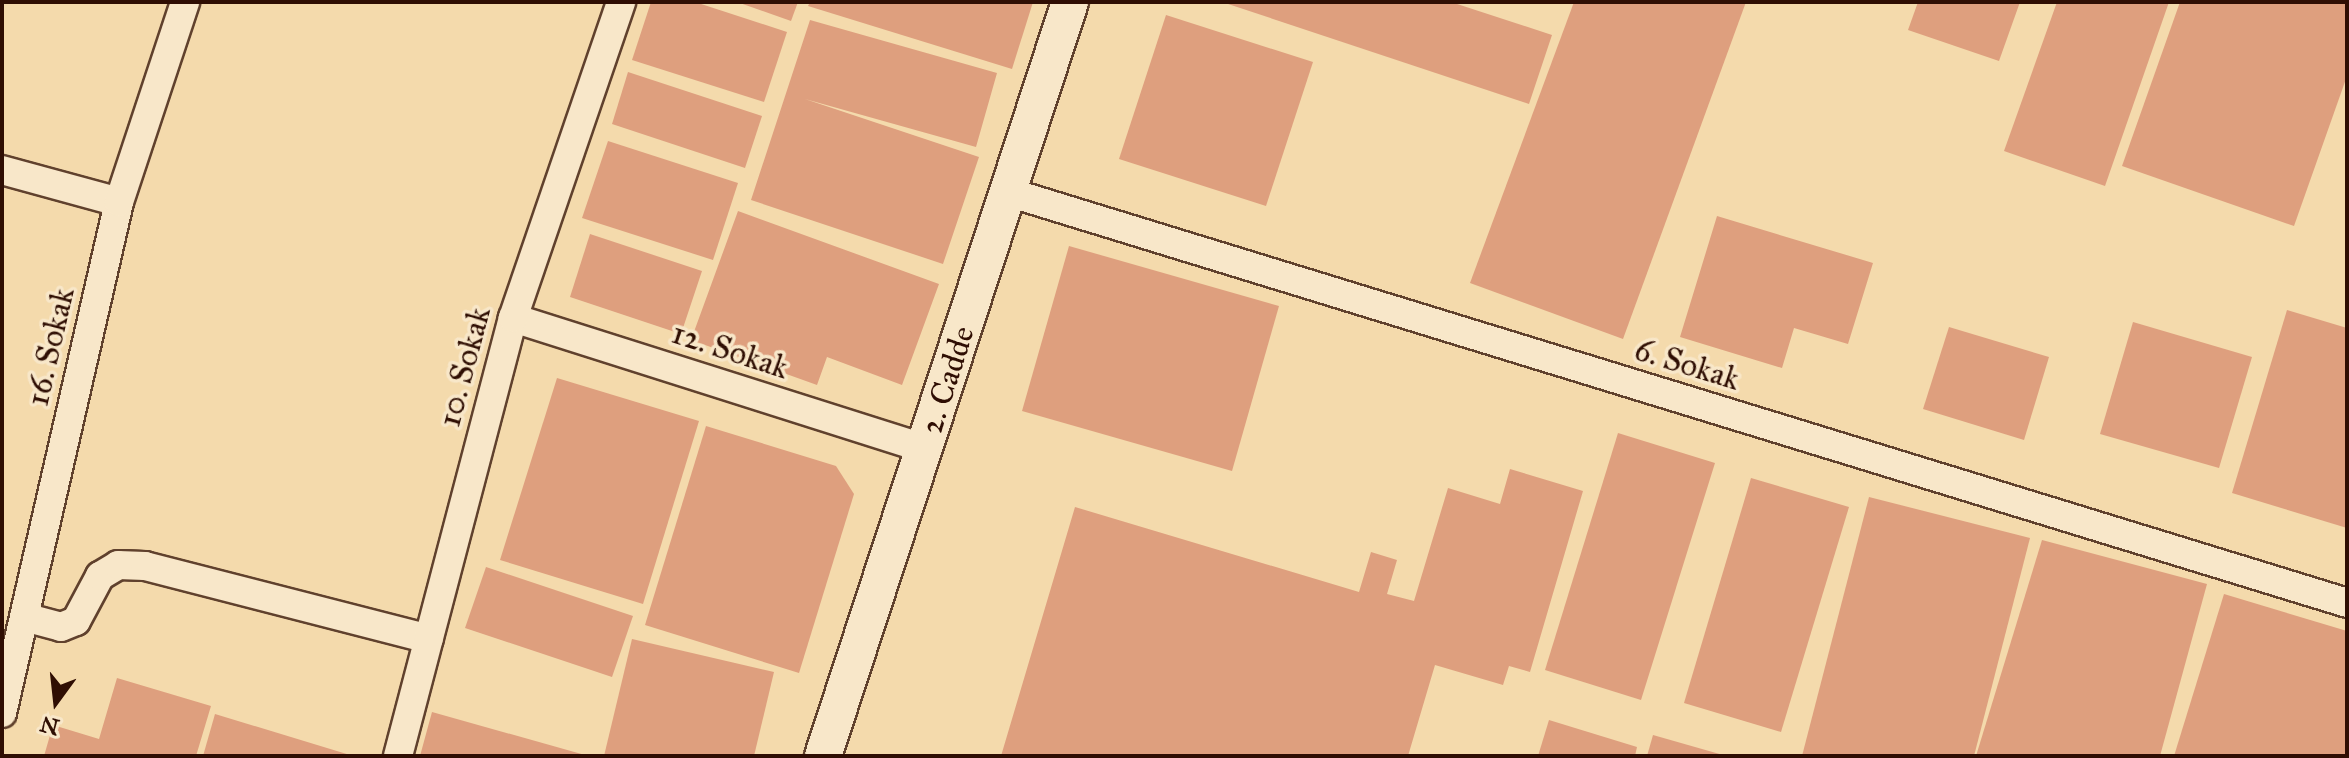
<!DOCTYPE html>
<html>
<head>
<meta charset="utf-8">
<style>
	body { margin:0 }
	#map { position:relative; width:2349px; height:758px; overflow:hidden; background:#f4daac; font-family:"IM FELL Great Primer",serif }
	div>[style] { position:absolute }
	[style*='--x'] { left:calc(var(--x)*1px); top:calc(var(--y)*1px); width:calc(var(--w)*1px); rotate:calc(var(--a)*1deg) }
	.building>* { inset:0; background:#de9f7e }
	.roads { filter:drop-shadow(2px 0 #60412d) drop-shadow(-2px 0 #60412d) drop-shadow(0 2px #60412d) drop-shadow(0 -2px #60412d) }
	.minor>* { height:28px; margin:-14px; padding:0 14px; transform-origin:14px; border-radius:14px; background:#f8e7c9 }
	.tertiary>* { height:36px; margin:-18px; padding:0 18px; transform-origin:18px; border-radius:18px; background:#f8e7c9 }
	span { translate:-50% -50%; white-space:nowrap; text-align:center; line-height:1.15; -webkit-text-stroke:7px #f8e7c9; paint-order:stroke }
	.street-label { font-size:32px; color:#2f0e03 }
	.frame { position:absolute; inset:0; border:4px solid #2f0e03; pointer-events:none }
	.north { position:absolute; left:16px; top:662px; width:80px; height:80px; -webkit-text-stroke:6px #f8e7c9; paint-order:stroke; rotate:195deg; font-size:22px; font-weight:700; line-height:32px; text-align:center; color:#2f0e03 }
	.north::after { content:''; display:block; margin:auto; width:28px; height:36px; background:#2f0e03; clip-path:polygon(50% 0,100% 100%,50% 72%,0 100%) }
</style>
</head>
<body>
<div id="map">
	<div class="building">
		<div style="clip-path:polygon(651px 2px,695px 2px,787px 32px,764px 102px,632px 60px)"></div>
		<div style="clip-path:polygon(737px 2px,798px 2px,791px 21px)"></div>
		<div style="clip-path:polygon(810px 2px,1033px 2px,1012px 69px,808px 6px)"></div>
		<div style="clip-path:polygon(1451px 2px,1552px 35px,1529px 104px,1225px 3px)"></div>
		<div style="clip-path:polygon(1574px 2px,1746px 2px,1623px 339px,1470px 283px)"></div>
		<div style="clip-path:polygon(1918px 2px,2020px 2px,1999px 61px,1908px 30px)"></div>
		<div style="clip-path:polygon(2057px 2px,2169px 2px,2105px 186px,2004px 151px)"></div>
		<div style="clip-path:polygon(2180px 2px,2347px 2px,2347px 76px,2294px 226px,2122px 166px)"></div>
		<div style="clip-path:polygon(1166px 15px,1313px 62px,1266px 206px,1119px 159px)"></div>
		<div style="clip-path:polygon(810px 20px,997px 73px,976px 147px,805px 99px,979px 157px,943px 264px,751px 200px)"></div>
		<div style="clip-path:polygon(628px 72px,762px 116px,745px 168px,612px 124px)"></div>
		<div style="clip-path:polygon(608px 141px,738px 183px,713px 260px,582px 218px)"></div>
		<div style="clip-path:polygon(738px 211px,939px 284px,902px 385px,827px 357px,817px 385px,691px 340px)"></div>
		<div style="clip-path:polygon(1717px 216px,1873px 263px,1848px 344px,1794px 328px,1782px 368px,1680px 337px)"></div>
		<div style="clip-path:polygon(590px 234px,702px 271px,681px 334px,570px 297px)"></div>
		<div style="clip-path:polygon(1069px 246px,1279px 306px,1232px 471px,1022px 411px)"></div>
		<div style="clip-path:polygon(2287px 310px,2347px 328px,2347px 528px,2232px 493px)"></div>
		<div style="clip-path:polygon(2133px 322px,2252px 357px,2219px 468px,2100px 434px)"></div>
		<div style="clip-path:polygon(1949px 327px,2049px 357px,2024px 440px,1923px 409px)"></div>
		<div style="clip-path:polygon(557px 378px,699px 421px,643px 604px,500px 560px)"></div>
		<div style="clip-path:polygon(706px 426px,836px 466px,854px 494px,799px 673px,645px 625px)"></div>
		<div style="clip-path:polygon(1618px 433px,1715px 463px,1641px 700px,1545px 670px)"></div>
		<div style="clip-path:polygon(1510px 469px,1583px 491px,1530px 672px,1509px 666px,1503px 685px,1435px 665px,1408px 756px,1001px 756px,1075px 507px,1359px 592px,1371px 552px,1397px 560px,1387px 594px,1414px 601px,1448px 488px,1500px 504px)"></div>
		<div style="clip-path:polygon(1751px 478px,1849px 507px,1781px 732px,1684px 703px)"></div>
		<div style="clip-path:polygon(1869px 497px,2030px 538px,1974px 756px,1802px 756px)"></div>
		<div style="clip-path:polygon(2042px 540px,2207px 584px,2160px 756px,1976px 756px)"></div>
		<div style="clip-path:polygon(486px 567px,633px 616px,612px 677px,465px 628px)"></div>
		<div style="clip-path:polygon(2224px 594px,2347px 631px,2347px 756px,2174px 756px)"></div>
		<div style="clip-path:polygon(632px 639px,774px 672px,754px 756px,604px 756px)"></div>
		<div style="clip-path:polygon(117px 678px,211px 706px,196px 756px,44px 756px,53px 725px,99px 739px)"></div>
		<div style="clip-path:polygon(432px 712px,585px 755px,585px 756px,420px 756px)"></div>
		<div style="clip-path:polygon(215px 714px,350px 755px,350px 756px,203px 756px)"></div>
		<div style="clip-path:polygon(1549px 720px,1637px 747px,1635px 756px,1538px 756px)"></div>
		<div style="clip-path:polygon(1653px 735px,1723px 755px,1723px 756px,1647px 756px)"></div>
	</div>
	<div class="roads">
		<div class="minor">
			<div style="--x:2;--y:170;--w:121;--a:15.3"></div>
			<div style="--x:1008;--y:192;--w:1401;--a:17.06"></div>
			<div style="--x:513;--y:318;--w:434;--a:17.6"></div>
			<div style="--x:24;--y:617;--w:38;--a:15"></div>
			<div style="--x:61;--y:627;--w:16;--a:-22"></div>
			<div style="--x:76;--y:621;--w:51;--a:-61.9"></div>
			<div style="--x:100;--y:576;--w:21;--a:-31"></div>
			<div style="--x:118;--y:565;--w:27;--a:2"></div>
			<div style="--x:145;--y:566;--w:293;--a:14.4"></div>
			<div style="--x:2;--y:713;--w:524;--a:-77.1"></div>
			<div style="--x:119;--y:202;--w:211;--a:-71.7"></div>
			<div style="--x:398;--y:756;--w:453;--a:-75.3"></div>
			<div style="--x:513;--y:318;--w:334;--a:-71.1"></div>
		</div>
		<div class="tertiary">
			<div style="--x:823;--y:756;--w:793;--a:-71.86"></div>
		</div>
	</div>
	<div class="street-label">
		<span style="left:51px;top:347px;rotate:-77deg">16. Sokak</span>
		<span style="left:730px;top:351px;rotate:18deg">12. Sokak</span>
		<span style="left:1687px;top:365px;rotate:17deg">6. Sokak</span>
		<span style="left:465px;top:367px;rotate:-75deg">10. Sokak</span>
		<span style="left:948px;top:380px;rotate:-72deg">2. Cadde</span>
	</div>
	<div class="frame"></div>
	<div class="north">N</div>
</div>
</body>
</html>
